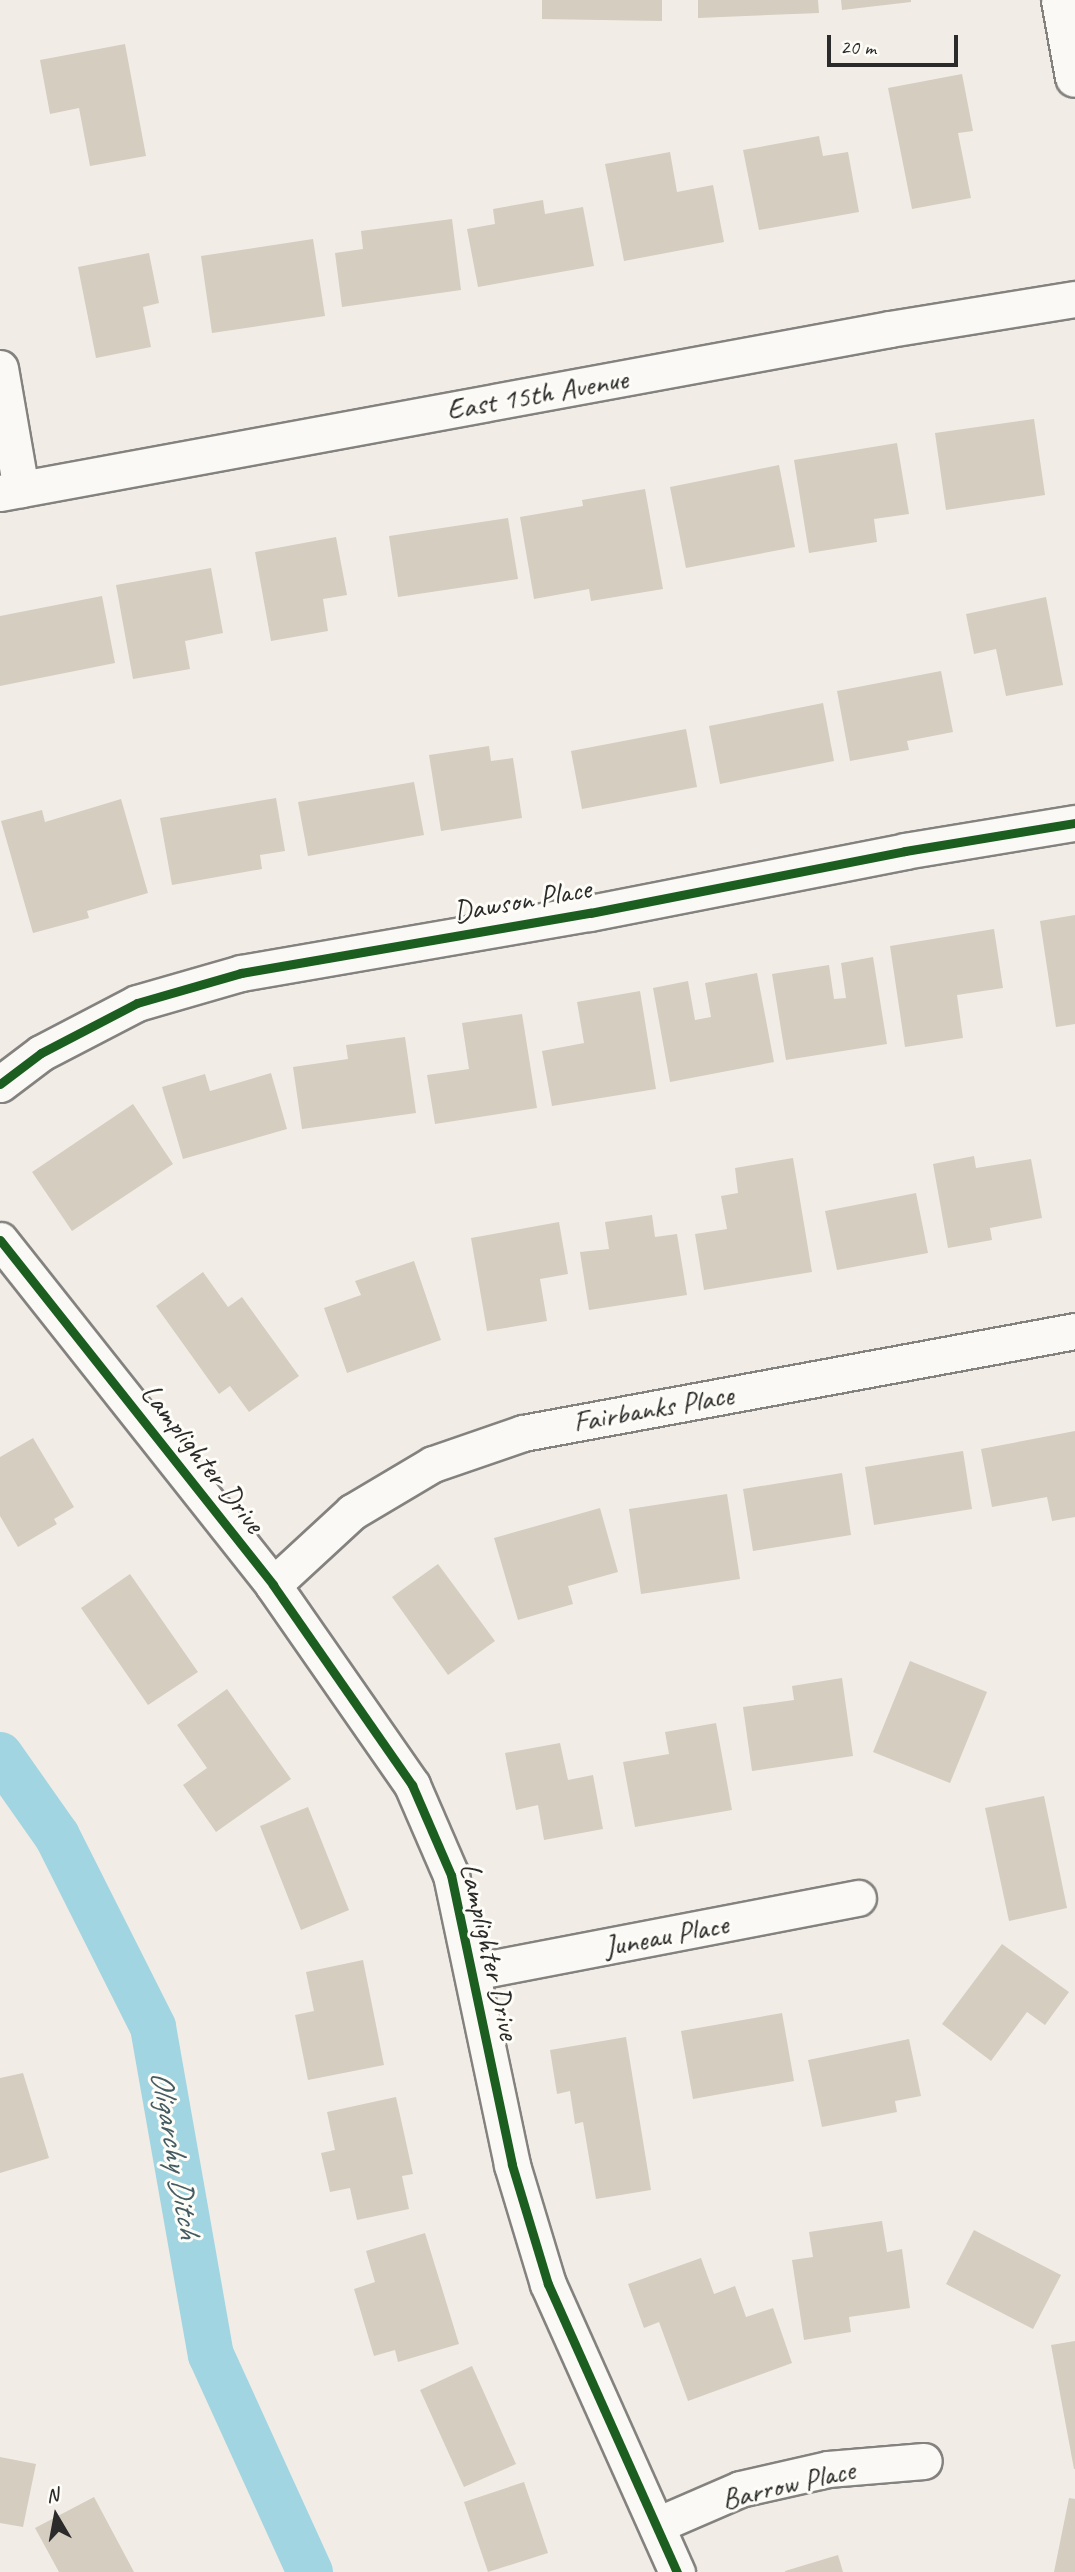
<!DOCTYPE html>
<html>
<head>
<meta charset="utf-8">
<style>
	body { margin:0 }
	#map { position:relative; width:1075px; height:2572px; overflow:hidden; background:#f1ede6; font-family:Caveat,sans-serif }
	div>[style] { position:absolute }
	[style*='--x'] { left:calc(var(--x)*1px); top:calc(var(--y)*1px); width:calc(var(--w)*1px); rotate:calc(var(--a)*1deg) }
	.canal>* { height:46px; margin:-23px; padding:0 23px; transform-origin:23px; border-radius:23px; background:#a1d5e1 }
	.building>* { inset:0; background:#d4cdc0 }
	.roads { filter:drop-shadow(2px 0 #84827f) drop-shadow(-2px 0 #84827f) drop-shadow(0 2px #84827f) drop-shadow(0 -2px #84827f) }
	.minor>* { height:35px; margin:-17.5px; padding:0 17.5px; transform-origin:17.5px; border-radius:17.5px; background:#faf9f6 }
	.tertiary>* { height:38px; margin:-19px; padding:0 19px; transform-origin:19px; border-radius:19px; background:#faf9f6 }
	.cycleway>* { height:9px; margin:-4.5px; padding:0 4.5px; transform-origin:4.5px; border-radius:4.5px; background:#1b5e20 }
	span { translate:-50% -50%; white-space:nowrap; text-align:center; line-height:1.15; -webkit-text-stroke:6px #fdfcf7; paint-order:stroke }
	.street-label { font-size:30px; color:#2b2b2b }
	.water-label { font-size:32px; color:#445b61; font-style:italic }
	.north { position:absolute; left:21px; top:2481px; width:70px; height:70px; -webkit-text-stroke:5px #fdfcf7; paint-order:stroke; rotate:350deg; font-size:19px; font-weight:700; line-height:28px; text-align:center; color:#2b2b2b }
	.north::after { content:''; display:block; margin:auto; width:24px; height:32px; background:#2b2b2b; clip-path:polygon(50% 0,100% 100%,50% 72%,0 100%) }
	.scale { position:absolute; left:827px; top:35px; width:131px; height:32px; box-sizing:border-box; border:4px solid #2b2b2b; border-top:0; padding-left:9px; font-size:21px; line-height:24px; white-space:nowrap; color:#2b2b2b; -webkit-text-stroke:5px #fdfcf7; paint-order:stroke }
</style>
</head>
<body>
<div id="map">
	<div class="canal">
		<div style="--x:0;--y:1755;--w:99;--a:54.9"></div>
		<div style="--x:57;--y:1836;--w:214;--a:63.3"></div>
		<div style="--x:153;--y:2027;--w:333;--a:80"></div>
		<div style="--x:211;--y:2355;--w:239;--a:65.5"></div>
	</div>
	<div class="building">
		<div style="clip-path:polygon(542px 0,662px 0,662px 21px,542px 19px)"></div>
		<div style="clip-path:polygon(698px 0,818px 0,819px 13px,698px 18px)"></div>
		<div style="clip-path:polygon(841px 0,911px 0,911px 2px,842px 10px)"></div>
		<div style="clip-path:polygon(125px 44px,146px 156px,90px 166px,79px 108px,50px 114px,40px 60px)"></div>
		<div style="clip-path:polygon(962px 74px,973px 131px,958px 133px,971px 198px,912px 209px,888px 88px)"></div>
		<div style="clip-path:polygon(819px 136px,823px 156px,848px 152px,859px 212px,759px 230px,743px 150px)"></div>
		<div style="clip-path:polygon(670px 152px,677px 192px,713px 185px,724px 242px,624px 261px,605px 164px)"></div>
		<div style="clip-path:polygon(543px 200px,545px 214px,583px 207px,594px 266px,478px 287px,467px 229px,495px 224px,493px 209px)"></div>
		<div style="clip-path:polygon(452px 219px,461px 290px,342px 307px,335px 253px,363px 249px,361px 231px)"></div>
		<div style="clip-path:polygon(313px 239px,325px 316px,212px 333px,201px 256px)"></div>
		<div style="clip-path:polygon(149px 253px,159px 303px,143px 307px,151px 347px,96px 358px,78px 267px)"></div>
		<div style="clip-path:polygon(1034px 419px,1045px 495px,946px 510px,935px 433px)"></div>
		<div style="clip-path:polygon(897px 443px,909px 514px,874px 519px,877px 542px,809px 553px,794px 460px)"></div>
		<div style="clip-path:polygon(779px 465px,795px 547px,686px 568px,670px 487px)"></div>
		<div style="clip-path:polygon(645px 489px,663px 589px,591px 601px,589px 589px,534px 599px,520px 517px,583px 506px,582px 500px)"></div>
		<div style="clip-path:polygon(508px 518px,518px 579px,398px 597px,389px 536px)"></div>
		<div style="clip-path:polygon(336px 537px,347px 595px,323px 599px,328px 631px,271px 641px,255px 552px)"></div>
		<div style="clip-path:polygon(211px 568px,223px 633px,185px 641px,190px 669px,133px 679px,116px 585px)"></div>
		<div style="clip-path:polygon(102px 596px,115px 663px,0 686px,0 616px)"></div>
		<div style="clip-path:polygon(1046px 597px,1063px 685px,1006px 696px,996px 649px,974px 654px,966px 614px)"></div>
		<div style="clip-path:polygon(941px 671px,953px 732px,907px 741px,909px 750px,850px 761px,837px 691px)"></div>
		<div style="clip-path:polygon(823px 703px,834px 761px,720px 784px,709px 726px)"></div>
		<div style="clip-path:polygon(686px 729px,697px 787px,582px 809px,571px 751px)"></div>
		<div style="clip-path:polygon(489px 746px,491px 761px,513px 758px,522px 818px,441px 831px,429px 755px)"></div>
		<div style="clip-path:polygon(414px 782px,424px 835px,308px 856px,298px 802px)"></div>
		<div style="clip-path:polygon(276px 798px,285px 851px,260px 855px,262px 869px,172px 885px,160px 818px)"></div>
		<div style="clip-path:polygon(121px 799px,148px 893px,87px 911px,89px 918px,33px 933px,1px 821px,42px 810px,45px 822px)"></div>
		<div style="clip-path:polygon(1075px 915px,1075px 1024px,1056px 1027px,1040px 921px)"></div>
		<div style="clip-path:polygon(994px 929px,1003px 988px,957px 995px,963px 1038px,905px 1047px,890px 946px)"></div>
		<div style="clip-path:polygon(873px 957px,887px 1044px,786px 1060px,772px 974px,829px 965px,834px 999px,846px 998px,841px 963px)"></div>
		<div style="clip-path:polygon(757px 973px,774px 1062px,670px 1082px,653px 988px,688px 981px,695px 1020px,711px 1017px,705px 983px)"></div>
		<div style="clip-path:polygon(640px 991px,656px 1089px,552px 1106px,542px 1051px,584px 1043px,577px 1002px)"></div>
		<div style="clip-path:polygon(522px 1014px,537px 1108px,435px 1124px,427px 1075px,469px 1069px,462px 1023px)"></div>
		<div style="clip-path:polygon(405px 1037px,416px 1113px,302px 1129px,293px 1067px,348px 1059px,346px 1045px)"></div>
		<div style="clip-path:polygon(271px 1073px,287px 1129px,183px 1159px,162px 1087px,205px 1074px,210px 1091px)"></div>
		<div style="clip-path:polygon(133px 1104px,173px 1164px,72px 1231px,32px 1172px)"></div>
		<div style="clip-path:polygon(974px 1156px,976px 1168px,1031px 1159px,1042px 1218px,990px 1228px,992px 1240px,948px 1248px,933px 1164px)"></div>
		<div style="clip-path:polygon(793px 1158px,812px 1272px,704px 1290px,695px 1234px,727px 1229px,721px 1196px,738px 1193px,735px 1168px)"></div>
		<div style="clip-path:polygon(916px 1193px,928px 1253px,837px 1270px,825px 1211px)"></div>
		<div style="clip-path:polygon(652px 1215px,655px 1237px,677px 1234px,687px 1295px,589px 1310px,580px 1252px,609px 1249px,605px 1222px)"></div>
		<div style="clip-path:polygon(559px 1222px,568px 1274px,540px 1279px,547px 1321px,487px 1331px,471px 1238px)"></div>
		<div style="clip-path:polygon(414px 1261px,441px 1340px,347px 1373px,324px 1308px,361px 1295px,355px 1281px)"></div>
		<div style="clip-path:polygon(203px 1272px,228px 1307px,242px 1297px,299px 1376px,249px 1412px,230px 1386px,219px 1394px,156px 1306px)"></div>
		<div style="clip-path:polygon(1075px 1431px,1075px 1517px,1052px 1521px,1047px 1497px,992px 1507px,981px 1449px)"></div>
		<div style="clip-path:polygon(33px 1438px,74px 1507px,54px 1519px,57px 1524px,18px 1547px,0 1516px,0 1457px)"></div>
		<div style="clip-path:polygon(963px 1451px,972px 1509px,874px 1525px,865px 1467px)"></div>
		<div style="clip-path:polygon(842px 1473px,851px 1535px,753px 1551px,743px 1489px)"></div>
		<div style="clip-path:polygon(727px 1494px,740px 1579px,641px 1594px,629px 1509px)"></div>
		<div style="clip-path:polygon(600px 1508px,618px 1572px,568px 1586px,573px 1604px,518px 1620px,494px 1538px)"></div>
		<div style="clip-path:polygon(438px 1564px,495px 1641px,448px 1675px,392px 1597px)"></div>
		<div style="clip-path:polygon(130px 1574px,198px 1672px,148px 1705px,81px 1608px)"></div>
		<div style="clip-path:polygon(910px 1661px,987px 1692px,950px 1783px,873px 1752px)"></div>
		<div style="clip-path:polygon(842px 1678px,853px 1756px,752px 1771px,743px 1707px,794px 1700px,792px 1686px)"></div>
		<div style="clip-path:polygon(227px 1689px,291px 1779px,216px 1832px,183px 1785px,207px 1768px,177px 1725px)"></div>
		<div style="clip-path:polygon(716px 1723px,732px 1810px,635px 1827px,623px 1762px,669px 1754px,665px 1732px)"></div>
		<div style="clip-path:polygon(560px 1743px,568px 1780px,593px 1775px,603px 1829px,544px 1840px,538px 1805px,516px 1810px,505px 1753px)"></div>
		<div style="clip-path:polygon(1044px 1796px,1067px 1908px,1009px 1921px,985px 1808px)"></div>
		<div style="clip-path:polygon(308px 1807px,349px 1910px,301px 1930px,260px 1826px)"></div>
		<div style="clip-path:polygon(1002px 1944px,1069px 1992px,1045px 2025px,1027px 2012px,991px 2061px,942px 2024px)"></div>
		<div style="clip-path:polygon(363px 1960px,384px 2065px,308px 2080px,295px 2015px,314px 2011px,306px 1972px)"></div>
		<div style="clip-path:polygon(782px 2013px,794px 2081px,693px 2099px,681px 2031px)"></div>
		<div style="clip-path:polygon(626px 2037px,651px 2190px,596px 2199px,583px 2122px,575px 2124px,570px 2091px,557px 2094px,550px 2050px)"></div>
		<div style="clip-path:polygon(909px 2039px,921px 2096px,895px 2101px,897px 2112px,822px 2127px,808px 2060px)"></div>
		<div style="clip-path:polygon(23px 2073px,49px 2158px,0 2173px,0 2078px)"></div>
		<div style="clip-path:polygon(396px 2097px,413px 2174px,402px 2176px,409px 2209px,357px 2220px,350px 2188px,330px 2192px,321px 2153px,335px 2150px,327px 2112px)"></div>
		<div style="clip-path:polygon(882px 2221px,887px 2252px,902px 2249px,910px 2308px,849px 2317px,851px 2332px,804px 2340px,792px 2260px,813px 2257px,809px 2232px)"></div>
		<div style="clip-path:polygon(974px 2230px,1061px 2275px,1033px 2329px,946px 2284px)"></div>
		<div style="clip-path:polygon(425px 2233px,459px 2344px,398px 2362px,395px 2350px,374px 2356px,354px 2289px,375px 2282px,366px 2251px)"></div>
		<div style="clip-path:polygon(701px 2258px,714px 2294px,735px 2286px,746px 2317px,773px 2308px,792px 2363px,688px 2401px,659px 2322px,644px 2328px,628px 2284px)"></div>
		<div style="clip-path:polygon(1075px 2341px,1075px 2469px,1074px 2469px,1051px 2345px)"></div>
		<div style="clip-path:polygon(472px 2366px,516px 2464px,464px 2487px,420px 2390px)"></div>
		<div style="clip-path:polygon(0 2457px,36px 2464px,23px 2527px,0 2523px)"></div>
		<div style="clip-path:polygon(524px 2482px,548px 2553px,488px 2572px,464px 2502px)"></div>
		<div style="clip-path:polygon(94px 2497px,134px 2572px,59px 2572px,35px 2528px)"></div>
		<div style="clip-path:polygon(1069px 2498px,1075px 2499px,1075px 2572px,1054px 2572px)"></div>
		<div style="clip-path:polygon(838px 2555px,843px 2572px,785px 2572px,785px 2571px)"></div>
	</div>
	<div class="roads">
		<div class="minor">
			<div style="--x:0;--y:368;--w:123;--a:80.2"></div>
			<div style="--x:0;--y:493;--w:905;--a:-10.44"></div>
			<div style="--x:890;--y:329;--w:187;--a:-9.2"></div>
			<div style="--x:0;--y:1084;--w:51;--a:-37.1"></div>
			<div style="--x:41;--y:1053;--w:108;--a:-27.5"></div>
			<div style="--x:137;--y:1003;--w:108;--a:-16.1"></div>
			<div style="--x:241;--y:973;--w:354;--a:-9.8"></div>
			<div style="--x:590;--y:913;--w:321;--a:-11.1"></div>
			<div style="--x:905;--y:851;--w:172;--a:-9.4"></div>
			<div style="--x:0;--y:1240;--w:440;--a:51.6"></div>
			<div style="--x:273;--y:1585;--w:244;--a:55.2"></div>
			<div style="--x:412;--y:1785;--w:98;--a:66.6"></div>
			<div style="--x:451;--y:1875;--w:296;--a:78.1"></div>
			<div style="--x:512;--y:2165;--w:124;--a:73.2"></div>
			<div style="--x:548;--y:2284;--w:316;--a:65.9"></div>
			<div style="--x:273;--y:1585;--w:108;--a:-42.7"></div>
			<div style="--x:352;--y:1512;--w:94;--a:-30.7"></div>
			<div style="--x:433;--y:1464;--w:95;--a:-19"></div>
			<div style="--x:523;--y:1433;--w:561;--a:-10.47"></div>
			<div style="--x:473;--y:1972;--w:392;--a:-10.9"></div>
			<div style="--x:657;--y:2525;--w:90;--a:-23.4"></div>
			<div style="--x:740;--y:2489;--w:90;--a:-12.8"></div>
			<div style="--x:828;--y:2469;--w:96;--a:-4.8"></div>
		</div>
		<div class="tertiary">
			<div style="--x:1061;--y:0;--w:79;--a:79.8"></div>
		</div>
	</div>
	<div class="cycleway">
		<div style="--x:0;--y:1084;--w:51;--a:-37.1"></div>
		<div style="--x:41;--y:1053;--w:108;--a:-27.5"></div>
		<div style="--x:137;--y:1003;--w:108;--a:-16.1"></div>
		<div style="--x:241;--y:973;--w:354;--a:-9.8"></div>
		<div style="--x:590;--y:913;--w:321;--a:-11.1"></div>
		<div style="--x:905;--y:851;--w:172;--a:-9.4"></div>
		<div style="--x:0;--y:1240;--w:440;--a:51.6"></div>
		<div style="--x:273;--y:1585;--w:244;--a:55.2"></div>
		<div style="--x:412;--y:1785;--w:98;--a:66.6"></div>
		<div style="--x:451;--y:1875;--w:296;--a:78.1"></div>
		<div style="--x:512;--y:2165;--w:124;--a:73.2"></div>
		<div style="--x:548;--y:2284;--w:316;--a:65.9"></div>
	</div>
	<div class="street-label">
		<span style="left:537px;top:394px;rotate:-10deg">East 15th Avenue</span>
		<span style="left:522px;top:900px;rotate:-10deg">Dawson Place</span>
		<span style="left:653px;top:1408px;rotate:-10deg">Fairbanks Place</span>
		<span style="left:203px;top:1458px;rotate:52deg">Lamplighter Drive</span>
		<span style="left:666px;top:1935px;rotate:-11deg">Juneau Place</span>
		<span style="left:490px;top:1951px;rotate:77deg">Lamplighter Drive</span>
		<span style="left:788px;top:2484px;rotate:-13deg">Barrow Place</span>
	</div>
	<div class="water-label">
		<span style="left:175px;top:2154px;rotate:80deg">Oligarchy Ditch</span>
	</div>
	<div class="north">N</div>
	<div class="scale">20 m</div>
</div>
</body>
</html>
